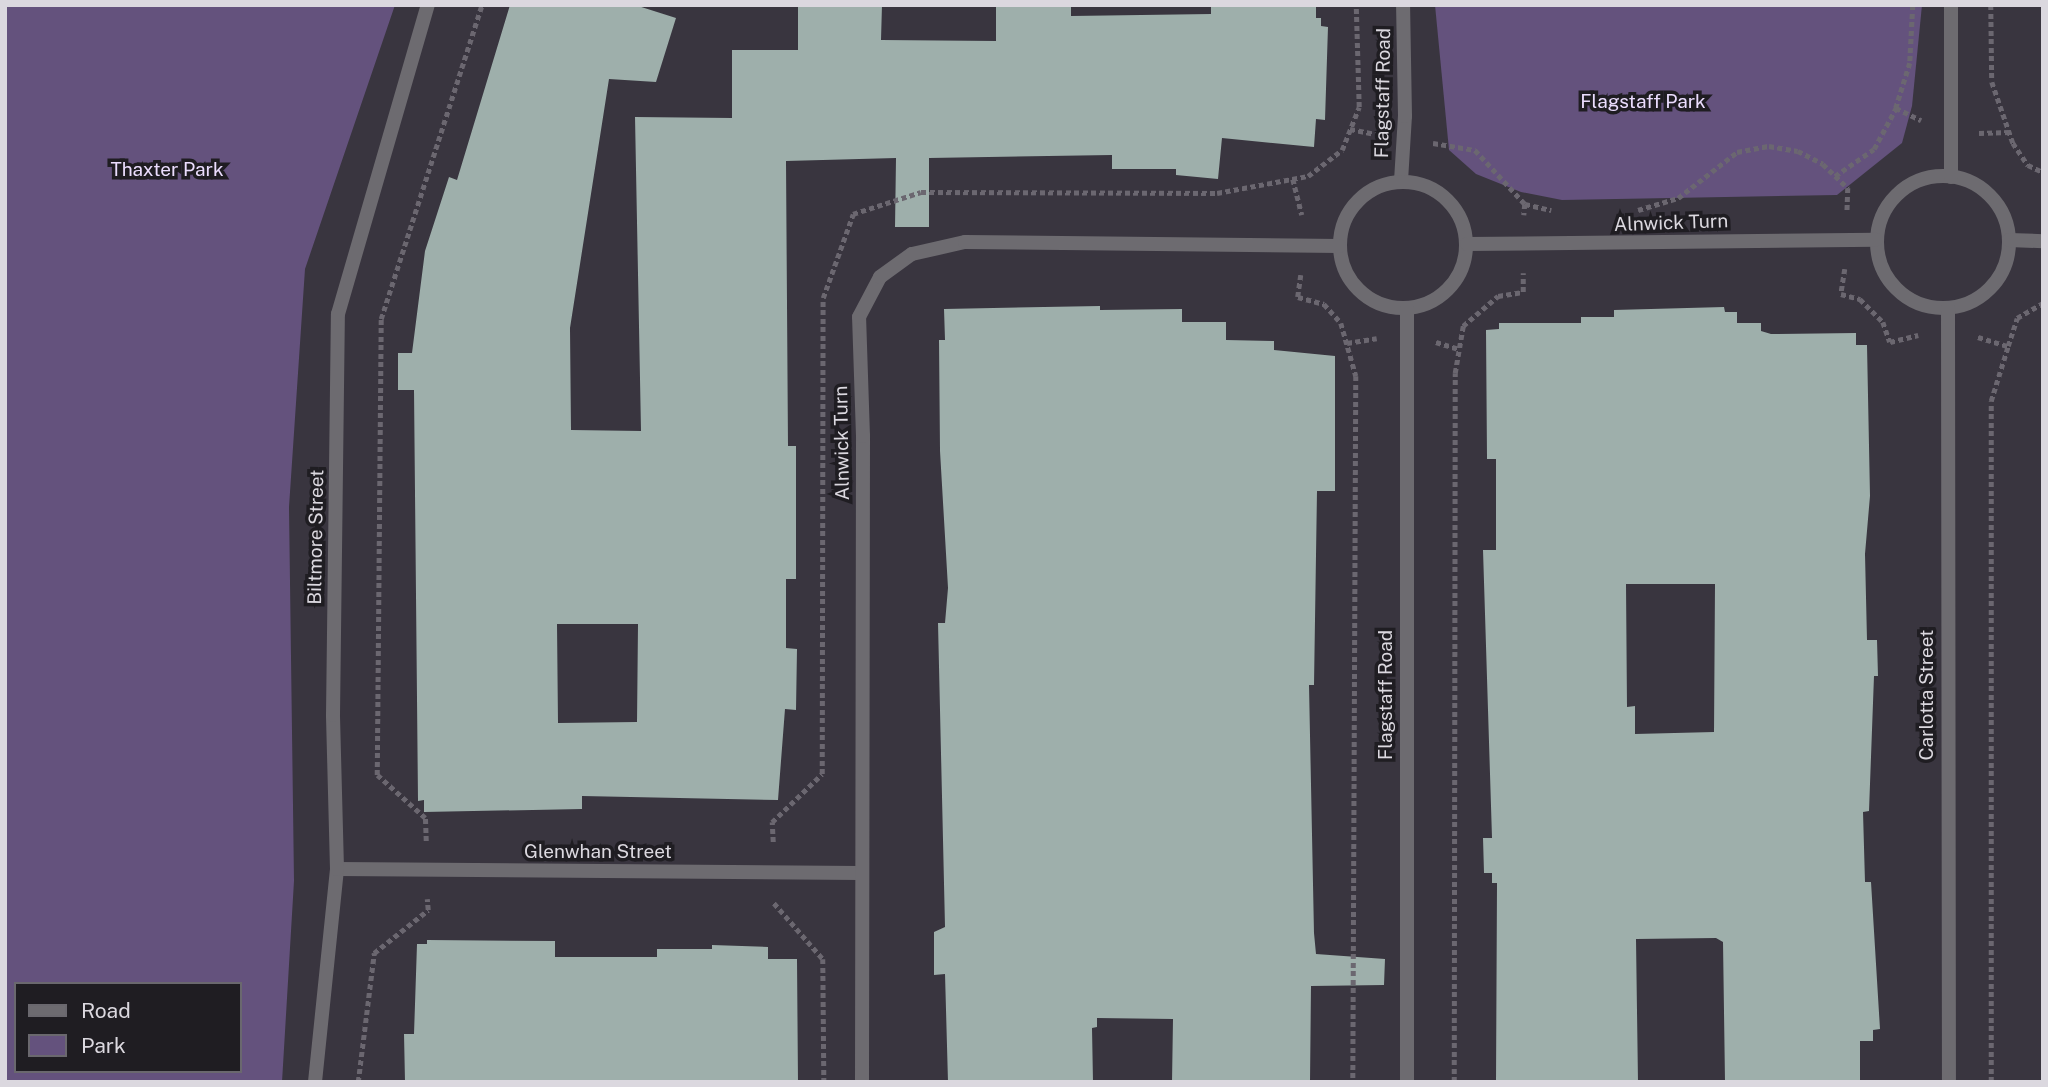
<!DOCTYPE html>
<html>
<head>
<meta charset="utf-8">
<style>
	body { margin:0 }
	#map { position:relative; width:2048px; height:1087px; overflow:hidden; background:#39353f; font-family:"Public Sans",sans-serif }
	div>[style] { position:absolute }
	[style*='--x'] { left:calc(var(--x)*1px); top:calc(var(--y)*1px); width:calc(var(--w)*1px); rotate:calc(var(--a)*1deg) }
	.green>* { inset:0; background:#64527d }
	.building>* { inset:0; background:#9eafab }
	.path>* { height:4.5px; margin-top:-2.25px; transform-origin:0; background:repeating-linear-gradient(90deg,#6b6770 0 5px,transparent 0 8.5px) }
	.street>* { height:14px; margin:-7px; padding:0 7px; transform-origin:7px; border-radius:7px; background:#6d6b70 }
	.street>.ring { margin:-7px; padding:0; box-sizing:content-box; background:none; border:14px solid #6d6b70; border-radius:50% }
	span { translate:-50% -50%; white-space:nowrap; text-align:center; line-height:1.15; -webkit-text-stroke:7px #1f1d22; paint-order:stroke }
	.street-label { font-size:19px; color:#dbd8df }
	.park-label { font-size:19px; color:#ebddfe }
	.frame { position:absolute; inset:0; border:7px solid #dbd8df; pointer-events:none }
	.legend { position:absolute; left:14px; top:982px; width:228px; height:91px; box-sizing:border-box; background:#1f1d22; border:2px solid #6a686e; margin:0; padding:9px 12px; list-style:none; font-size:21px; color:#dbd8df }
	.legend li { display:flex; align-items:center; gap:14px; height:35px }
	.legend b { width:35px; border:2px solid #6a686e }
</style>
</head>
<body>
<div id="map">
	<div class="green">
		<div style="clip-path:polygon(evenodd,5px 5px,395px 5px,305px 269px,289px 507px,294px 881px,282px 1082px,5px 1082px,5px 5px,16px 984px,240px 984px,240px 1071px,16px 1071px,16px 984px)"></div>
		<div style="clip-path:polygon(1435px 5px,1922px 5px,1912px 106px,1902px 143px,1837px 195px,1562px 200px,1521px 192px,1476px 174px,1449px 150px)"></div>
	</div>
	<div class="building">
		<div style="clip-path:polygon(evenodd,510px 5px,635px 5px,676px 18px,656px 82px,609px 79px,570px 328px,571px 430px,641px 431px,635px 117px,732px 118px,732px 50px,798px 50px,798px 5px,882px 5px,881px 40px,996px 41px,996px 5px,1071px 5px,1071px 16px,1211px 14px,1211px 5px,1316px 5px,1316px 18px,1321px 18px,1321px 26px,1328px 27px,1325px 120px,1316px 119px,1314px 147px,1222px 138px,1218px 179px,1176px 175px,1176px 169px,1112px 169px,1112px 155px,929px 158px,929px 227px,895px 227px,896px 158px,786px 161px,788px 446px,796px 446px,796px 579px,786px 579px,786px 648px,797px 649px,796px 710px,785px 709px,778px 800px,582px 796px,582px 809px,424px 812px,424px 800px,418px 801px,414px 390px,398px 390px,398px 353px,412px 353px,425px 251px,449px 177px,457px 180px,510px 5px,557px 624px,638px 624px,637px 722px,558px 723px,557px 624px)"></div>
		<div style="clip-path:polygon(1100px 306px,1100px 310px,1182px 309px,1182px 322px,1226px 322px,1226px 340px,1274px 341px,1274px 350px,1335px 356px,1335px 491px,1317px 491px,1314px 685px,1309px 685px,1314px 933px,1316px 954px,1385px 959px,1384px 985px,1311px 986px,1310px 1082px,1172px 1082px,1173px 1019px,1097px 1018px,1097px 1027px,1092px 1028px,1093px 1082px,948px 1082px,945px 974px,934px 975px,934px 932px,945px 927px,938px 623px,945px 623px,948px 588px,940px 451px,939px 340px,945px 340px,944px 309px)"></div>
		<div style="clip-path:polygon(evenodd,1724px 307px,1725px 312px,1737px 312px,1737px 323px,1761px 323px,1761px 331px,1771px 334px,1856px 333px,1856px 345px,1867px 345px,1870px 496px,1865px 554px,1867px 640px,1877px 640px,1878px 676px,1874px 676px,1869px 811px,1863px 812px,1865px 882px,1871px 882px,1880px 1029px,1873px 1030px,1873px 1041px,1860px 1041px,1860px 1082px,1725px 1082px,1723px 942px,1716px 938px,1636px 939px,1638px 1082px,1496px 1082px,1497px 883px,1492px 883px,1492px 873px,1484px 873px,1483px 838px,1492px 838px,1483px 550px,1496px 550px,1496px 459px,1487px 459px,1486px 330px,1499px 329px,1499px 323px,1581px 323px,1581px 317px,1614px 317px,1614px 310px,1724px 307px,1626px 584px,1715px 584px,1714px 732px,1635px 734px,1635px 706px,1627px 707px,1626px 584px)"></div>
		<div style="clip-path:polygon(427px 940px,555px 941px,555px 957px,657px 957px,657px 949px,712px 949px,712px 945px,768px 947px,768px 959px,797px 959px,798px 1082px,405px 1082px,404px 1034px,414px 1034px,417px 944px,427px 944px)"></div>
	</div>
	<div class="path">
		<div style="--x:1913;--y:5;--w:58;--a:93"></div>
		<div style="--x:1910;--y:63;--w:47;--a:107.3"></div>
		<div style="--x:1896;--y:108;--w:28;--a:26"></div>
		<div style="--x:1991;--y:5;--w:77;--a:89.3"></div>
		<div style="--x:1992;--y:82;--w:65;--a:71"></div>
		<div style="--x:2013;--y:143;--w:27;--a:56"></div>
		<div style="--x:2028;--y:165;--w:17;--a:25"></div>
		<div style="--x:1350;--y:129;--w:26;--a:11"></div>
		<div style="--x:1979;--y:133;--w:31;--a:-2"></div>
		<div style="--x:1433;--y:143;--w:43;--a:9.5"></div>
		<div style="--x:1475;--y:150;--w:74;--a:47.2"></div>
		<div style="--x:1525;--y:204;--w:11;--a:95"></div>
		<div style="--x:1835;--y:176;--w:47;--a:-34.7"></div>
		<div style="--x:1874;--y:149;--w:47;--a:-61.8"></div>
		<div style="--x:1293;--y:179;--w:37;--a:76"></div>
		<div style="--x:1525;--y:204;--w:27;--a:13"></div>
		<div style="--x:1638;--y:210;--w:42;--a:-16.7"></div>
		<div style="--x:1678;--y:198;--w:75;--a:-37.9"></div>
		<div style="--x:1737;--y:152;--w:33;--a:-11"></div>
		<div style="--x:1769;--y:146;--w:29;--a:10"></div>
		<div style="--x:1798;--y:151;--w:28;--a:27"></div>
		<div style="--x:1823;--y:164;--w:35;--a:44"></div>
		<div style="--x:1848;--y:188;--w:24;--a:92"></div>
		<div style="--x:1845;--y:269;--w:25;--a:99"></div>
		<div style="--x:1841;--y:294;--w:20;--a:15"></div>
		<div style="--x:1860;--y:299;--w:33;--a:45"></div>
		<div style="--x:1883;--y:322;--w:21;--a:71"></div>
		<div style="--x:1890;--y:342;--w:29;--a:-14"></div>
		<div style="--x:1301;--y:275;--w:22;--a:98"></div>
		<div style="--x:1298;--y:297;--w:27;--a:15"></div>
		<div style="--x:1324;--y:304;--w:25;--a:48"></div>
		<div style="--x:1341;--y:323;--w:55;--a:74.2"></div>
		<div style="--x:1356;--y:376;--w:706;--a:90.24"></div>
		<div style="--x:1978;--y:337;--w:31;--a:17"></div>
		<div style="--x:2008;--y:346;--w:29;--a:-72"></div>
		<div style="--x:2017;--y:318;--w:30;--a:-30"></div>
		<div style="--x:1436;--y:342;--w:24;--a:17"></div>
		<div style="--x:1347;--y:343;--w:30;--a:-9"></div>
		<div style="--x:426;--y:841;--w:23;--a:-92"></div>
		<div style="--x:425;--y:818;--w:64;--a:-138.1"></div>
		<div style="--x:377;--y:775;--w:456;--a:-89.5"></div>
		<div style="--x:381;--y:319;--w:330;--a:-72.2"></div>
		<div style="--x:773;--y:842;--w:20;--a:-93"></div>
		<div style="--x:772;--y:822;--w:69;--a:-43.8"></div>
		<div style="--x:822;--y:774;--w:476;--a:-89.9"></div>
		<div style="--x:823;--y:298;--w:89;--a:-70.3"></div>
		<div style="--x:853;--y:214;--w:71;--a:-17.9"></div>
		<div style="--x:921;--y:192;--w:296;--a:0.2"></div>
		<div style="--x:1217;--y:193;--w:93;--a:-10.6"></div>
		<div style="--x:1308;--y:176;--w:43;--a:-37.4"></div>
		<div style="--x:1342;--y:150;--w:46;--a:-68.4"></div>
		<div style="--x:1359;--y:107;--w:102;--a:-91.7"></div>
		<div style="--x:774;--y:903;--w:74;--a:48.8"></div>
		<div style="--x:823;--y:959;--w:123;--a:89.5"></div>
		<div style="--x:358;--y:1082;--w:130;--a:-82.9"></div>
		<div style="--x:374;--y:953;--w:69;--a:-38.5"></div>
		<div style="--x:428;--y:910;--w:11;--a:-95"></div>
		<div style="--x:1454;--y:1082;--w:709;--a:-89.92"></div>
		<div style="--x:1455;--y:373;--w:48;--a:-80.3"></div>
		<div style="--x:1463;--y:326;--w:46;--a:-40.6"></div>
		<div style="--x:1498;--y:296;--w:25;--a:-9"></div>
		<div style="--x:1523;--y:292;--w:19;--a:-90"></div>
		<div style="--x:1991;--y:1082;--w:681;--a:-90"></div>
		<div style="--x:1991;--y:401;--w:58;--a:-72.8"></div>
	</div>
	<div class="street">
		<div class="ring" style="left:1877px;top:176px;width:118px;height:118px"></div>
		<div style="--x:1951;--y:177;--w:172;--a:-90"></div>
		<div style="--x:1401;--y:181;--w:65;--a:-86.5"></div>
		<div style="--x:1405;--y:116;--w:111;--a:-91"></div>
		<div class="ring" style="left:1340px;top:182px;width:112px;height:112px"></div>
		<div style="--x:2009;--y:240;--w:34;--a:2"></div>
		<div style="--x:1467;--y:244;--w:409;--a:-0.6"></div>
		<div style="--x:1948;--y:308;--w:774;--a:89.93"></div>
		<div style="--x:337;--y:869;--w:523;--a:0.44"></div>
		<div style="--x:315;--y:1082;--w:214;--a:-84.1"></div>
		<div style="--x:337;--y:869;--w:154;--a:-91.5"></div>
		<div style="--x:333;--y:715;--w:401;--a:-89.3"></div>
		<div style="--x:338;--y:314;--w:322;--a:-73.8"></div>
		<div style="--x:862;--y:1082;--w:646;--a:-89.91"></div>
		<div style="--x:863;--y:436;--w:119;--a:-91.9"></div>
		<div style="--x:859;--y:317;--w:45;--a:-62.3"></div>
		<div style="--x:880;--y:277;--w:39;--a:-36"></div>
		<div style="--x:912;--y:254;--w:54;--a:-12.8"></div>
		<div style="--x:965;--y:242;--w:374;--a:0.6"></div>
		<div style="--x:1407;--y:1082;--w:774;--a:-90"></div>
	</div>
	<div class="street-label">
		<span style="left:1383px;top:93px;rotate:-89deg">Flagstaff Road</span>
		<span style="left:1671px;top:223px;rotate:-2deg">Alnwick Turn</span>
		<span style="left:842px;top:443px;rotate:-91deg">Alnwick Turn</span>
		<span style="left:316px;top:537px;rotate:-89deg">Biltmore Street</span>
		<span style="left:1386px;top:695px;rotate:-90deg">Flagstaff Road</span>
		<span style="left:1927px;top:695px;rotate:-90deg">Carlotta Street</span>
		<span style="left:598px;top:852px">Glenwhan Street</span>
	</div>
	<div class="park-label">
		<span style="left:1643px;top:102px">Flagstaff Park</span>
		<span style="left:167px;top:170px">Thaxter Park</span>
	</div>
	<div class="frame"></div>
	<ul class="legend">
	<li><b style="height:9px;background:#6d6b70"></b>Road</li>
	<li><b style="height:19px;background:#64527d"></b>Park</li>
	</ul>
</div>
</body>
</html>
